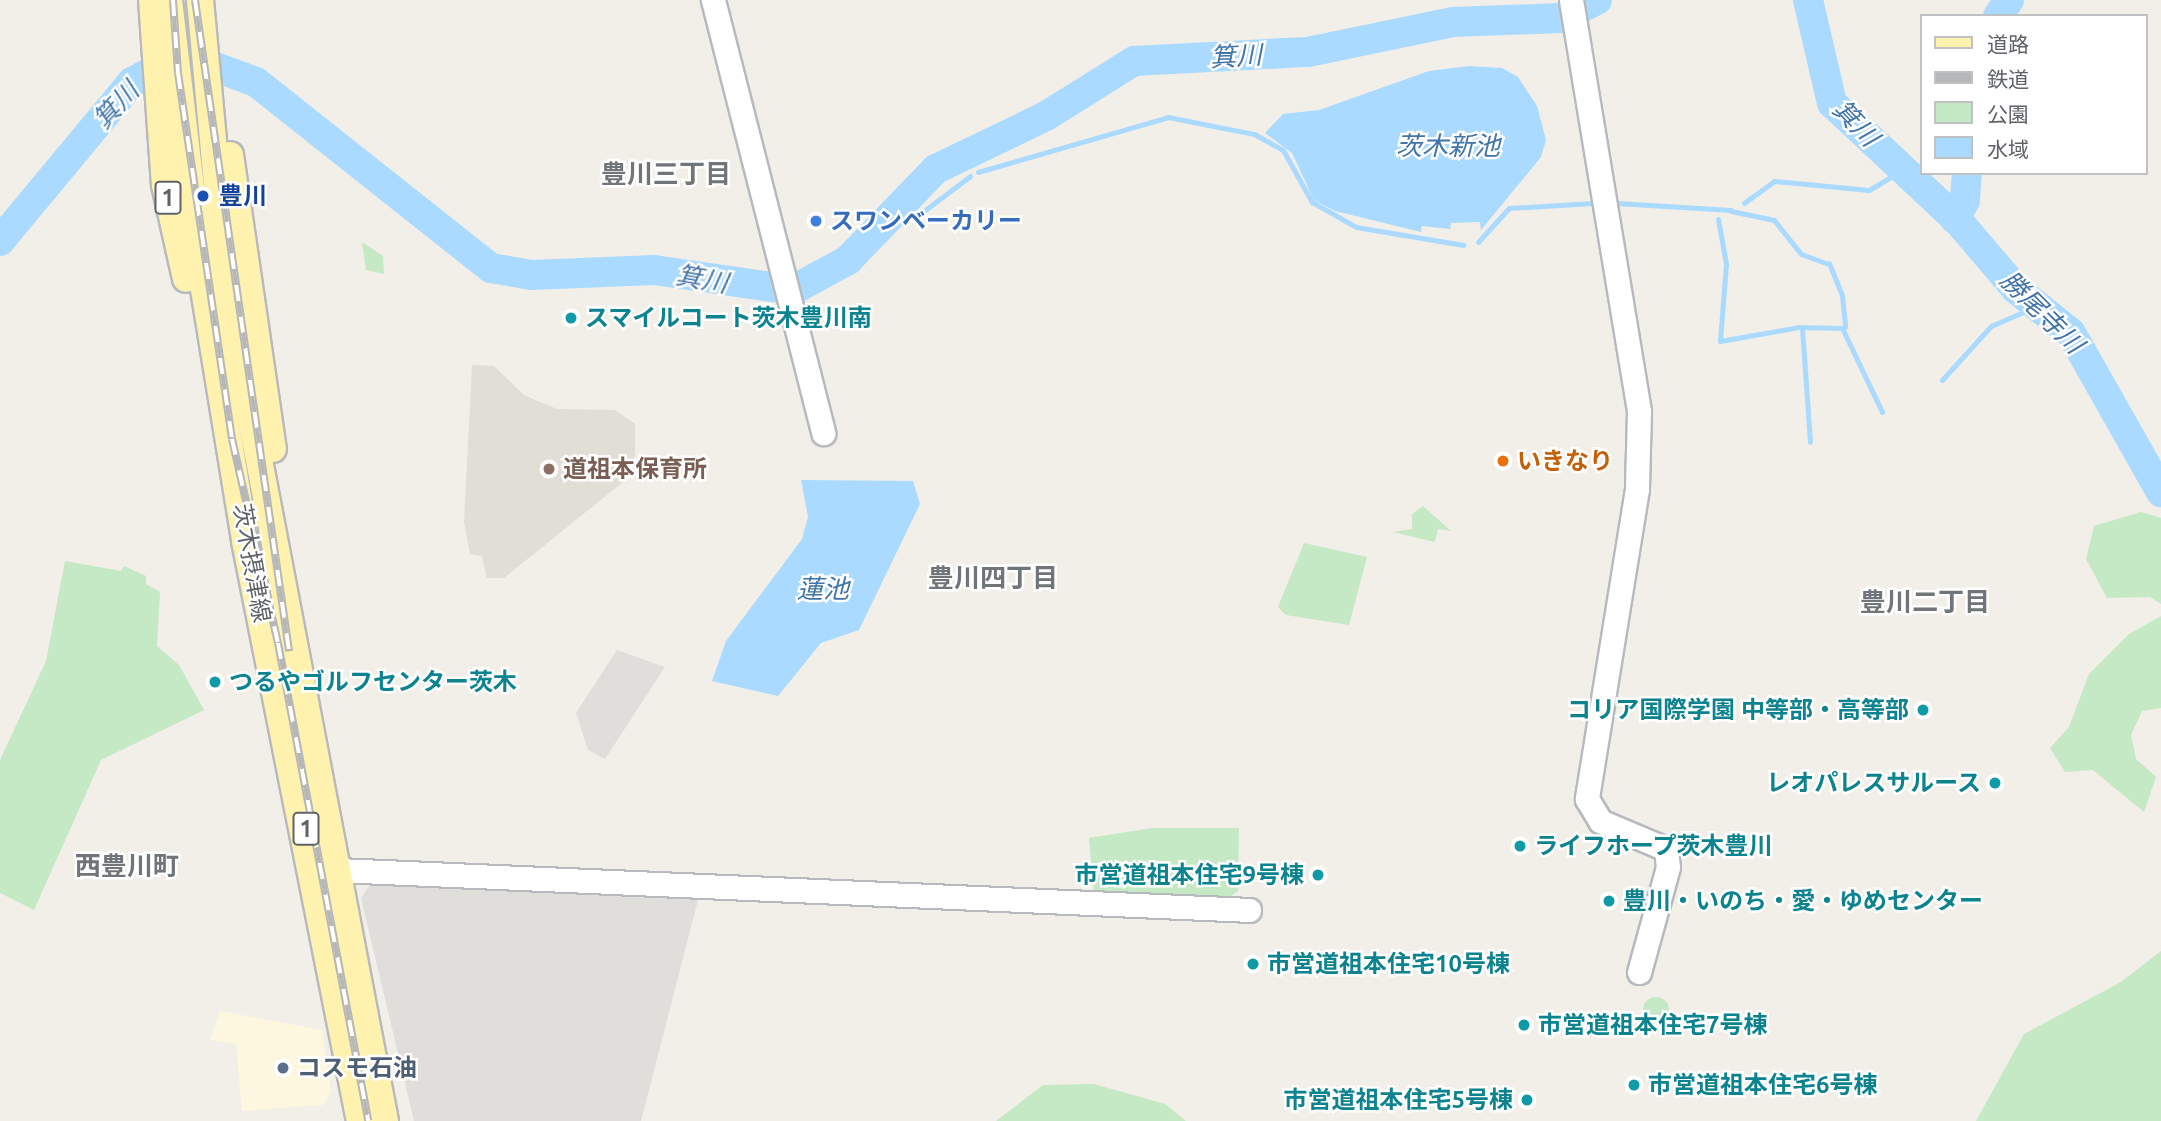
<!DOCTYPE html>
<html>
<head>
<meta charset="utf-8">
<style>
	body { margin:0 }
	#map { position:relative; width:2161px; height:1121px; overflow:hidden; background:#f1efe8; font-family:Ubuntu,"Noto Sans JP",sans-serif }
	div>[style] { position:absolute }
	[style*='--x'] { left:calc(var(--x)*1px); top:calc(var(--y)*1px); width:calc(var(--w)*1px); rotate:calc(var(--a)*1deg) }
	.commercial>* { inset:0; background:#fef7e0 }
	.industrial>* { inset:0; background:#e0deda }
	.education>* { inset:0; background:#e1ded6 }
	.green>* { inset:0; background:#c5e8c5 }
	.round { border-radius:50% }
	.water>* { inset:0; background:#aadaff }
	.stream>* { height:5px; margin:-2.5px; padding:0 2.5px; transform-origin:2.5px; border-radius:2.5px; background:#aadaff }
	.river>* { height:30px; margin:-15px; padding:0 15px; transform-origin:15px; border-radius:15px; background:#aadaff }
	.roads { filter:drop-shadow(2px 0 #b6babf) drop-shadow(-2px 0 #b6babf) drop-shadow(0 2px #b6babf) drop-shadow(0 -2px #b6babf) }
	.secondary>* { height:23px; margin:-11.5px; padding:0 11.5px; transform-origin:11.5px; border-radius:11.5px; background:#fff }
	.primary>* { height:26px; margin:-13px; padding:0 13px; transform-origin:13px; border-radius:13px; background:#fff2af }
	.rail>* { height:8px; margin-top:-4px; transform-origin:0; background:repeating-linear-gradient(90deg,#fff 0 16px,#b6b7b8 0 32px); box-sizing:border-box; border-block:2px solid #b6b7b8 }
	.dots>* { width:19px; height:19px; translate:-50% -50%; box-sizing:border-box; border:4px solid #fff; border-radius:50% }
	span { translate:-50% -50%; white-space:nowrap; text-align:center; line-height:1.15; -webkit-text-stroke:5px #fff; paint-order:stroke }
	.shield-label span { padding:2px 5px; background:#fff; border:2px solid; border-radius:5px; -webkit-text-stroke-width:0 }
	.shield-label { font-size:23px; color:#5f6368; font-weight:700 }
	.transit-label { font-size:24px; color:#164399; font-weight:700 }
	.left { translate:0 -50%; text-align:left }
	.shop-label { font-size:24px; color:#366cbe; font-weight:700 }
	.culture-label { font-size:24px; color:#0d838f; font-weight:700 }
	.right { translate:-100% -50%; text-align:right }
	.food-label { font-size:24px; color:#c56008; font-weight:700 }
	.education-label { font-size:24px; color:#785e54; font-weight:700 }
	.street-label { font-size:24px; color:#5f6368 }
	.service-label { font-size:24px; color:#4e5e75; font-weight:700 }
	.water-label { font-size:26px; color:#4174aa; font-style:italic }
	.neighbourhood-label { font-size:26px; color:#70757a; font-weight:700 }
	.legend { position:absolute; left:1920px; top:14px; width:228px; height:161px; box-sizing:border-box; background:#fff; border:2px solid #bfc1c3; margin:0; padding:9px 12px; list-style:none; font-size:21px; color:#5f6368 }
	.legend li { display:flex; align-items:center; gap:14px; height:35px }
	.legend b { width:35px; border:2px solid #bfc1c3 }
</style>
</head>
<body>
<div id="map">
	<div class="commercial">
		<div style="clip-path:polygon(220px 1011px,322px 1030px,331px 1092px,323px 1105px,242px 1111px,236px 1044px,210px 1040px)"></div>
	</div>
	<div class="industrial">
		<div style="clip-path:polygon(617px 650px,665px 667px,605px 759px,588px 750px,576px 713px)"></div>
		<div style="clip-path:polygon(370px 885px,698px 900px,641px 1121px,414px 1121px,361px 898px)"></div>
	</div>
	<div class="education">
		<div style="clip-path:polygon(472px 365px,494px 366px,524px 395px,557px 409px,615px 410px,635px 424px,635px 456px,623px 482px,504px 578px,487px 578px,482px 556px,470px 554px,464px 522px)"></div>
	</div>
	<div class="green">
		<div style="clip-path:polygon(362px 242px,383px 256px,384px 274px,366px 270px)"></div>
		<div style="clip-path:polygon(1423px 506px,1451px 531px,1438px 529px,1435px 542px,1393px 532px,1412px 529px,1412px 514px)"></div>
		<div style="clip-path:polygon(2141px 512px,2161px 518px,2161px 604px,2150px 597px,2107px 598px,2086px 559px,2094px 526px)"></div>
		<div style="clip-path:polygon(1304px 543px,1367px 557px,1349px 625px,1286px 615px,1278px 607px)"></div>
		<div style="clip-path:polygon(65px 561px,121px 571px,124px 566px,146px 576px,146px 584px,160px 592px,157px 646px,179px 665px,204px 710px,101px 760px,34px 910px,0 893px,0 760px,46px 661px)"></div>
		<div style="clip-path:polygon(2161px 616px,2161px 708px,2142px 711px,2131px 735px,2136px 759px,2156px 777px,2144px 812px,2093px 770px,2065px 772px,2050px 748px,2069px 727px,2089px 674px,2129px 634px)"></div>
		<div style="clip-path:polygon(1152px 828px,1239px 828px,1238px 891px,1228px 898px,1094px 892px,1089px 838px)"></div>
		<div style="clip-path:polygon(2161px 951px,2161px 1121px,1976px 1121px,2024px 1034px,2121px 982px)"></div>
		<div class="round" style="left:1643px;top:997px;width:26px;height:26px"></div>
		<div style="clip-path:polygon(1094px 1084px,1165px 1104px,1186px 1121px,996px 1121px,1043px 1085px)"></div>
	</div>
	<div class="water">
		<div style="clip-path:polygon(1469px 66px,1502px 68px,1518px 77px,1537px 106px,1546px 140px,1541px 157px,1481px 230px,1480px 222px,1451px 223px,1450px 229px,1422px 226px,1421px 232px,1335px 211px,1314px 200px,1292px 153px,1265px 133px,1283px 114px,1319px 110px,1429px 71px)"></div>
		<div style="clip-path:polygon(801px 480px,913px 481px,920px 504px,859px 630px,821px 643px,778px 696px,712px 681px,726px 641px,802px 539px,808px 517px)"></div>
	</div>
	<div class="stream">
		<div style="--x:978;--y:172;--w:198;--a:-16.1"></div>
		<div style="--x:1168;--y:117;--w:88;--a:11.2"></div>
		<div style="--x:1254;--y:134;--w:33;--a:29"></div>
		<div style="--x:1283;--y:150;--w:60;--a:60.9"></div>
		<div style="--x:1312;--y:202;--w:51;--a:29.6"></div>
		<div style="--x:1356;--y:227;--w:109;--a:9.5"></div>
		<div style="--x:1617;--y:203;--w:114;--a:3.5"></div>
		<div style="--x:1744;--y:203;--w:37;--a:-36"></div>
		<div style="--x:1774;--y:181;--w:95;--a:5.4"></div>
		<div style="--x:1869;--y:190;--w:37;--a:-31"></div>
		<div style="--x:1731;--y:211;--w:44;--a:11.8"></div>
		<div style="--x:1774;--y:220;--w:43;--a:51.5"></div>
		<div style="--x:1801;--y:254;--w:27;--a:20"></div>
		<div style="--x:895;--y:213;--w:9;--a:41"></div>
		<div style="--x:916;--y:217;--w:68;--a:-37.2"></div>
		<div style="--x:1718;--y:219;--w:46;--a:79.9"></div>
		<div style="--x:1726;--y:264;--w:77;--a:94.5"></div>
		<div style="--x:1720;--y:341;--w:80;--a:-10"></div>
		<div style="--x:1799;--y:327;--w:43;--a:1.3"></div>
		<div style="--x:1478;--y:242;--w:46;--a:-47.6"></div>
		<div style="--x:1509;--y:208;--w:84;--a:-3.4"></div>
		<div style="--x:1829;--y:263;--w:35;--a:68"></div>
		<div style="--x:1842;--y:296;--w:31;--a:84"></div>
		<div style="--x:1802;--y:328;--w:114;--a:86"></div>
		<div style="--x:1842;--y:328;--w:93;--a:64.5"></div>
		<div style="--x:1942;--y:380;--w:73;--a:-47.8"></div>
		<div style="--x:1991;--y:326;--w:50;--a:-23.5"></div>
	</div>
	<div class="river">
		<div style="--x:1808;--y:0;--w:106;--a:76.9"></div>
		<div style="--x:1832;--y:103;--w:174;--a:43.1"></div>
		<div style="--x:1959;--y:222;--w:88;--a:49.6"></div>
		<div style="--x:2016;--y:289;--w:70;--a:38.7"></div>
		<div style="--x:2071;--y:333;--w:183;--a:60.5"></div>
		<div style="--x:1998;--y:16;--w:19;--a:-55"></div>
		<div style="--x:1955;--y:219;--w:21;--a:-62"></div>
		<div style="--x:1965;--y:200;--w:27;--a:-86"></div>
		<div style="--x:0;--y:241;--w:207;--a:-50.3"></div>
		<div style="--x:132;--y:82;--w:32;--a:-28"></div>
		<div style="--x:160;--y:67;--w:39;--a:-9"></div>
		<div style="--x:199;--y:61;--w:61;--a:20.2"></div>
		<div style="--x:256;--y:82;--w:300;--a:38.4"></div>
		<div style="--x:491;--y:268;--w:41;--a:9.9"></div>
		<div style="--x:531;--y:275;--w:123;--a:-2.3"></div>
		<div style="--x:654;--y:270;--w:140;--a:8.2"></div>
		<div style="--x:793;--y:290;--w:63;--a:-28.6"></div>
		<div style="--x:848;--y:260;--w:127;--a:-46"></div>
		<div style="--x:936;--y:169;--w:122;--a:-25.7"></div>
		<div style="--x:1046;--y:116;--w:104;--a:-32"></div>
		<div style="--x:1134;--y:61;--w:174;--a:-3"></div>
		<div style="--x:1308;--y:52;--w:148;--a:-11.7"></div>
		<div style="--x:1453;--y:22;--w:107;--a:-2.1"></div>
		<div style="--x:1560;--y:18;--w:41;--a:-25.9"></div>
	</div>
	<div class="roads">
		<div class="secondary">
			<div style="--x:713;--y:0;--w:447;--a:75.7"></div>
			<div style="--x:1571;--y:0;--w:417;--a:80.6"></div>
			<div style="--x:1639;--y:411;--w:78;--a:91.5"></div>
			<div style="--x:1637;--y:489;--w:314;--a:99.2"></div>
			<div style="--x:1587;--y:799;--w:26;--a:59"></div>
			<div style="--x:1600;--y:821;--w:72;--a:23"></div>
			<div style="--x:1666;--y:849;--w:18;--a:84"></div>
			<div style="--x:1668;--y:867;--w:109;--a:105.4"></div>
			<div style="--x:338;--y:870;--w:912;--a:2.51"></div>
		</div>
		<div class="primary">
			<div style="--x:152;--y:0;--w:185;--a:86"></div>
			<div style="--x:165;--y:185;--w:96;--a:77.4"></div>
			<div style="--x:169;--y:0;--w:267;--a:83.3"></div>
			<div style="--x:200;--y:265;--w:280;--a:80.7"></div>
			<div style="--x:245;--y:541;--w:591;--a:78.79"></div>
			<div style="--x:200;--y:0;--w:293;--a:84.7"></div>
			<div style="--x:227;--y:292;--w:844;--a:79.21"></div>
			<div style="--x:230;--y:155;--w:297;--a:81.7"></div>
		</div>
	</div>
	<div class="rail">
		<div style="--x:173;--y:0;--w:73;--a:86.1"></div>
		<div style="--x:178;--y:73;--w:370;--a:81.6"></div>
		<div style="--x:232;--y:439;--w:209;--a:77.3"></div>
		<div style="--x:278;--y:643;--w:486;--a:79.3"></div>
		<div style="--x:195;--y:0;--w:658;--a:81.78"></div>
	</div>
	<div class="dots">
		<div style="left:203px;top:196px;background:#1a4fb4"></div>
		<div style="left:816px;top:221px;background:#3f7fe0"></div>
		<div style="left:571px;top:318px;background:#0f9aa8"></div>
		<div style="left:1503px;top:461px;background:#e8710a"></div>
		<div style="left:549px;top:469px;background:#8d6e63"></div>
		<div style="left:215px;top:682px;background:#0f9aa8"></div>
		<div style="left:1923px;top:710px;background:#0f9aa8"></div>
		<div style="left:1995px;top:783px;background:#0f9aa8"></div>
		<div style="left:1520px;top:846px;background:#0f9aa8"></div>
		<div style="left:1318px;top:875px;background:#0f9aa8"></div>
		<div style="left:1609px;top:901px;background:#0f9aa8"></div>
		<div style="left:1253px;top:964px;background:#0f9aa8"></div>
		<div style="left:1524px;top:1025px;background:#0f9aa8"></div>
		<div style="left:283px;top:1068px;background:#5c6f8a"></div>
		<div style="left:1634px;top:1085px;background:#0f9aa8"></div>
		<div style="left:1527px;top:1100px;background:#0f9aa8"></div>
	</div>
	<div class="shield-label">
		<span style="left:168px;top:198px">1</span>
		<span style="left:306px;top:829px">1</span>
	</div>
	<div class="transit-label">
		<span class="left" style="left:219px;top:196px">豊川</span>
	</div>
	<div class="shop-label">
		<span class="left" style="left:830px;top:221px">スワンベーカリー</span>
	</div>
	<div class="culture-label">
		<span class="left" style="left:585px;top:318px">スマイルコート茨木豊川南</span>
		<span class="left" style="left:229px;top:682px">つるやゴルフセンター茨木</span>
		<span class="right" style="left:1909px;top:710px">コリア国際学園 中等部・高等部</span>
		<span class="right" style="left:1981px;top:783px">レオパレスサルース</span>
		<span class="left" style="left:1534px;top:846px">ライフホープ茨木豊川</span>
		<span class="right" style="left:1304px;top:875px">市営道祖本住宅9号棟</span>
		<span class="left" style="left:1623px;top:901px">豊川・いのち・愛・ゆめセンター</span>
		<span class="left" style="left:1267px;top:964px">市営道祖本住宅10号棟</span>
		<span class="left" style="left:1538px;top:1025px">市営道祖本住宅7号棟</span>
		<span class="left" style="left:1648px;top:1085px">市営道祖本住宅6号棟</span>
		<span class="right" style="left:1513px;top:1100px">市営道祖本住宅5号棟</span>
	</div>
	<div class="food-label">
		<span class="left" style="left:1517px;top:461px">いきなり</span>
	</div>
	<div class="education-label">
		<span class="left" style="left:563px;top:469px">道祖本保育所</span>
	</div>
	<div class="street-label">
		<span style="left:252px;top:563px;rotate:80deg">茨木摂津線</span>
	</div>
	<div class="service-label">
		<span class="left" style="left:297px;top:1068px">コスモ石油</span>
	</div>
	<div class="water-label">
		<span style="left:1236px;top:56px;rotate:-3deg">箕川</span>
		<span style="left:116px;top:105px;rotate:-47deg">箕川</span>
		<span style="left:1856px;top:123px;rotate:46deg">箕川</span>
		<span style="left:1448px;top:146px">茨木新池</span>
		<span style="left:702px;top:279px;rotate:10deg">箕川</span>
		<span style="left:2042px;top:312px;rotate:45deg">勝尾寺川</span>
		<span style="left:823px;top:589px">蓮池</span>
	</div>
	<div class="neighbourhood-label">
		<span style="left:666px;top:174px">豊川三丁目</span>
		<span style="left:993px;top:578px">豊川四丁目</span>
		<span style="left:1925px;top:602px">豊川二丁目</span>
		<span style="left:127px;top:866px">西豊川町</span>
	</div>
	<ul class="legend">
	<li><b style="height:9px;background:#fff2af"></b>道路</li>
	<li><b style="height:9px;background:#b6b7b8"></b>鉄道</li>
	<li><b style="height:19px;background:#c5e8c5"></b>公園</li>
	<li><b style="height:19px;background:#aadaff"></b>水域</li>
	</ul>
</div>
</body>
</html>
